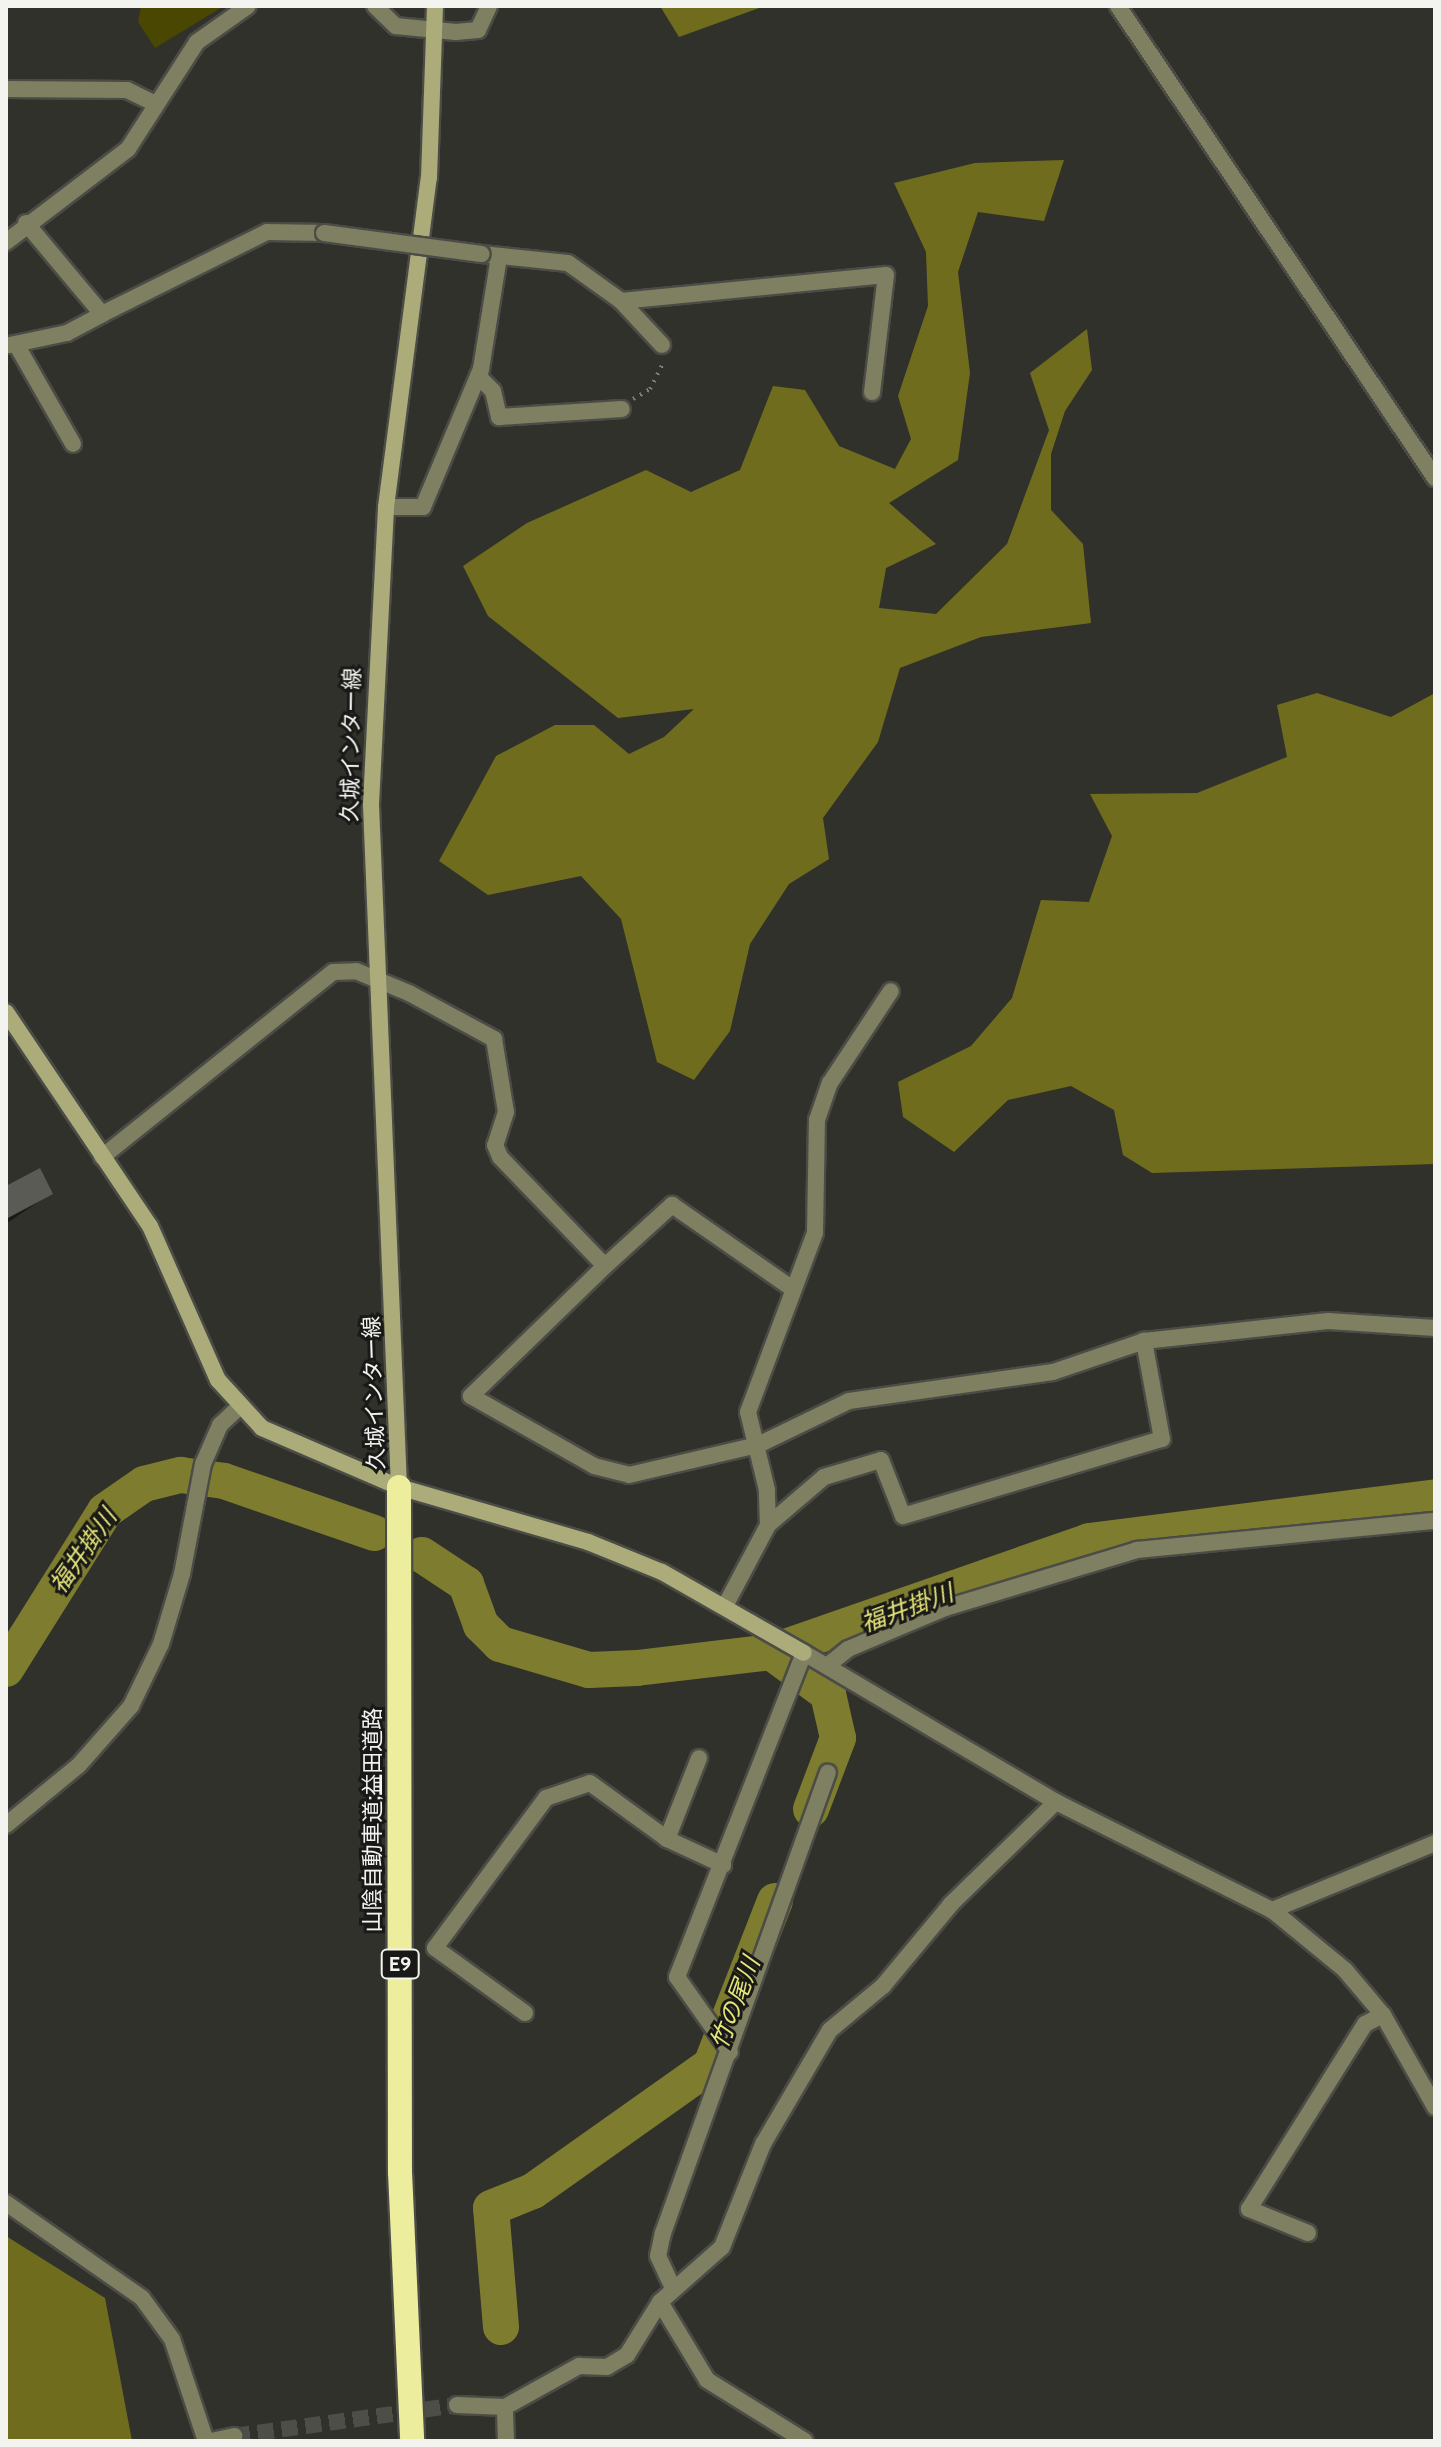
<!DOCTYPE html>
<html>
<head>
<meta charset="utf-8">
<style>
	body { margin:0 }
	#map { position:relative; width:1441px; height:2447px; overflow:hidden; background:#31312c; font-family:Cabin,"Noto Sans JP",sans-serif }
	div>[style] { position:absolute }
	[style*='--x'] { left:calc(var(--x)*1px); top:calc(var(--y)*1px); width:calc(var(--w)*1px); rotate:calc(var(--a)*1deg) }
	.green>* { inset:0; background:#494701 }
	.forest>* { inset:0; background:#6f6d1d }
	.shadow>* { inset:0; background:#0007 }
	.river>* { height:36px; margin:-18px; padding:0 18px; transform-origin:18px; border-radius:18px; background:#7e7c2f }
	.building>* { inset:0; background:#5b5b56 }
	.street-tunnel>* { height:16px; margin-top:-8px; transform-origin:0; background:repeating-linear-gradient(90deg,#4e4e49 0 16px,transparent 0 24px) }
	.path>* { height:4px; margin-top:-2px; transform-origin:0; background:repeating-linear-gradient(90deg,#7f7f7b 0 2px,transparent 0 8px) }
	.roads { filter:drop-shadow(2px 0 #4c4c47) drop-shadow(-2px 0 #4c4c47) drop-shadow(0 2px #4c4c47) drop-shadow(0 -2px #4c4c47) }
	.street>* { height:16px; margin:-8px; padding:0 8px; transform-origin:8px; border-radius:8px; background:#7f7f61 }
	.secondary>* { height:16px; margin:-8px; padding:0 8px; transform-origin:8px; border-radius:8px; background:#acac7a }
	.highway>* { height:24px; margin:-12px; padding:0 12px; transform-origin:12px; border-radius:12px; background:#eded9e }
	.bridges { filter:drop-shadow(2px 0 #4c4c47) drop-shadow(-2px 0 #4c4c47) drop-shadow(0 2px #4c4c47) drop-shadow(0 -2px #4c4c47) }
	.street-bridge>* { height:16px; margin:-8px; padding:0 8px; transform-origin:8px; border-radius:8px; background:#7f7f61 }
	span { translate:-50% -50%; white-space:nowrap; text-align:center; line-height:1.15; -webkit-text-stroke:6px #191917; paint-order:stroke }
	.shield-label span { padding:2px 6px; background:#191917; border:2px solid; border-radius:6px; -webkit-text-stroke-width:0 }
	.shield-label { font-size:20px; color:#f3f3f0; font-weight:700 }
	.street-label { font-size:22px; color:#f3f3f0 }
	.water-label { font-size:24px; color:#e6e57a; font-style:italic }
	.frame { position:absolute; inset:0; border:8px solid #f3f3f0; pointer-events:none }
</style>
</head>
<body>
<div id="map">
	<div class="green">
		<div style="clip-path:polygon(141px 6px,224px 6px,155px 48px,138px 22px)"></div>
	</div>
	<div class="forest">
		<div style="clip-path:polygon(660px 6px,765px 6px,679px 37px)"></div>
		<div style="clip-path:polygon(1064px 160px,1044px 221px,978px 212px,958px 272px,970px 373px,958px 460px,889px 503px,936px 544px,886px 568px,879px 608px,936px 614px,1007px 544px,1049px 430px,1030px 373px,1087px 329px,1092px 370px,1065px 411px,1051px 454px,1051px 510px,1083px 544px,1091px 623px,981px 637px,900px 668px,878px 742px,823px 818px,829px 859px,789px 884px,750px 944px,730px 1031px,694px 1080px,657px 1062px,621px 919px,581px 876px,488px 895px,439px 861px,496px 756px,555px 725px,594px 725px,629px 754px,664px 737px,694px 709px,618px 718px,488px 616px,463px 566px,527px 523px,646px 470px,691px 492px,740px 470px,773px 386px,805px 390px,839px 446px,895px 469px,911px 439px,898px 396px,928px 306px,926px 252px,894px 183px,975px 163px)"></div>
		<div style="clip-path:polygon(1317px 693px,1391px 717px,1435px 693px,1435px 1164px,1152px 1173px,1123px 1155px,1114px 1110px,1071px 1086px,1008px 1100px,954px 1152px,903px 1117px,898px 1082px,971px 1046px,1012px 998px,1041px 900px,1089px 902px,1112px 836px,1090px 794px,1197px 793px,1287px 757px,1277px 705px)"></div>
		<div style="clip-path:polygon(6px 2236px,105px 2298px,132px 2441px,6px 2441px)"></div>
	</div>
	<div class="shadow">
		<div style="clip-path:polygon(6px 1189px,51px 1193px,6px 1224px)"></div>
	</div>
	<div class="river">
		<div style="--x:422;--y:1555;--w:53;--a:33.4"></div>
		<div style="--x:466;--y:1584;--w:44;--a:69.9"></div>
		<div style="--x:481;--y:1625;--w:27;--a:45"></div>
		<div style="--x:500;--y:1644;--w:93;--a:16.3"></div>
		<div style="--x:589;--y:1670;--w:48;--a:-2.4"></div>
		<div style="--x:637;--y:1668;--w:135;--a:-6.8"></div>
		<div style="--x:771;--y:1652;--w:337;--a:-19.2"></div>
		<div style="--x:1089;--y:1541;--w:349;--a:-7.2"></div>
		<div style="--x:771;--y:1652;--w:71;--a:36.4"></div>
		<div style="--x:828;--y:1694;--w:45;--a:77.2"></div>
		<div style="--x:838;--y:1738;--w:76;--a:110.8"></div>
		<div style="--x:6;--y:1669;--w:186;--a:-57.9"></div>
		<div style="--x:105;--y:1511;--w:47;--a:-34.7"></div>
		<div style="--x:144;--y:1484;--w:38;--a:-14"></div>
		<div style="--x:181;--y:1475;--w:43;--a:7.9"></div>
		<div style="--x:224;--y:1481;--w:159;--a:19.1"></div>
		<div style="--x:501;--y:2327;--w:119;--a:-94.8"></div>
		<div style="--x:491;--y:2208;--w:45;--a:-22"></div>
		<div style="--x:533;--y:2191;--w:218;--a:-35.3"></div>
		<div style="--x:711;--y:2065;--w:176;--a:-68.7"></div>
	</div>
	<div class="building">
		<div style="clip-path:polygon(40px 1168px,53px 1194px,6px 1219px,6px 1186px)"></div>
	</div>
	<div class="street-tunnel">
		<div style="--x:234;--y:2436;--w:225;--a:-7.9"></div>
	</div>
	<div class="path">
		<div style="--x:633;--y:399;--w:20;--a:-30"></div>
		<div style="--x:650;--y:389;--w:30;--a:-63"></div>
	</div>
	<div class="roads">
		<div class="street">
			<div style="--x:375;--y:6;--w:29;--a:44"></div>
			<div style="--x:396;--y:26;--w:60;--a:5.7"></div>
			<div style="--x:456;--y:32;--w:22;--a:-5"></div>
			<div style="--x:478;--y:30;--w:26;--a:-65"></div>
			<div style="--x:1118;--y:6;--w:569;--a:56.11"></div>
			<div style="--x:6;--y:89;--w:121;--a:0.5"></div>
			<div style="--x:127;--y:90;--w:30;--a:26"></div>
			<div style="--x:26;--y:223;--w:119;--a:50.1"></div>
			<div style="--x:102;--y:314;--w:184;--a:-26.4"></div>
			<div style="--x:267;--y:232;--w:57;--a:1"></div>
			<div style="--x:6;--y:242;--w:153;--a:-37.3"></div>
			<div style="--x:128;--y:149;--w:127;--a:-57.2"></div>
			<div style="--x:197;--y:42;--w:62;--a:-35.2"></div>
			<div style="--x:482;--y:254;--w:86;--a:6"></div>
			<div style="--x:568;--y:263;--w:65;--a:35.6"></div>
			<div style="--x:621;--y:301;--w:266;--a:-5.6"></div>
			<div style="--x:886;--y:275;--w:118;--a:96.8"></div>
			<div style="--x:621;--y:301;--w:60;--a:47"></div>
			<div style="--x:16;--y:344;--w:115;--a:60.3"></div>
			<div style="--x:10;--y:345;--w:58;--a:-11.9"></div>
			<div style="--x:67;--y:333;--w:40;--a:-28"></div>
			<div style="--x:478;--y:376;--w:21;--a:45"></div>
			<div style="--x:493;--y:391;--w:27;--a:77"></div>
			<div style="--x:499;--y:417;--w:123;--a:-3.7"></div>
			<div style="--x:386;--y:507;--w:37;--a:0"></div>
			<div style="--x:423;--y:507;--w:150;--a:-67.2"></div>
			<div style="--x:481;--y:369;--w:114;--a:-80.9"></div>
			<div style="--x:102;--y:1157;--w:296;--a:-38.7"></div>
			<div style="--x:333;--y:972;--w:23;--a:-2"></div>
			<div style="--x:356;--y:971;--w:57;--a:22.5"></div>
			<div style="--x:409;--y:993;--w:97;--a:28.4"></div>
			<div style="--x:494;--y:1039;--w:74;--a:80.7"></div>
			<div style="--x:506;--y:1112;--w:35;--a:108"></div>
			<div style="--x:495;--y:1145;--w:13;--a:67"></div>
			<div style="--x:500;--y:1157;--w:151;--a:46.1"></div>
			<div style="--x:605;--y:1266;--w:187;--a:135.9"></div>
			<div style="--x:471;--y:1396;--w:142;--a:29.6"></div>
			<div style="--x:594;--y:1466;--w:36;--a:14"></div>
			<div style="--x:629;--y:1475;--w:132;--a:-13.1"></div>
			<div style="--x:758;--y:1445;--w:101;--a:-25.8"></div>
			<div style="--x:849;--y:1401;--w:206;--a:-8.1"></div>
			<div style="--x:1053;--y:1372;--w:96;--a:-18.8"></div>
			<div style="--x:1144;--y:1341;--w:185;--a:-6.2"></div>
			<div style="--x:1328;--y:1321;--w:107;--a:3.7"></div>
			<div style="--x:605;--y:1266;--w:91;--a:-42.3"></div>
			<div style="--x:672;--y:1205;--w:147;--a:34.8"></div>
			<div style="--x:768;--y:1525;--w:74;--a:-40.6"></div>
			<div style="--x:824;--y:1477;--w:59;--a:-16.6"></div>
			<div style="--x:881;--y:1460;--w:60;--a:68.6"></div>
			<div style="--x:903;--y:1516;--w:270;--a:-16.6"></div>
			<div style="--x:1162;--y:1439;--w:100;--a:-100.4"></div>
			<div style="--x:725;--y:1606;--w:92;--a:-62"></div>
			<div style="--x:768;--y:1525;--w:35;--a:-92"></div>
			<div style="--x:767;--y:1490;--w:80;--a:-103.7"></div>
			<div style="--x:748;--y:1412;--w:191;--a:-69.5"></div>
			<div style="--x:815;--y:1233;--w:113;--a:-89"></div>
			<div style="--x:817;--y:1120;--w:39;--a:-71"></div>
			<div style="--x:830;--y:1083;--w:110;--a:-56.5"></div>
			<div style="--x:827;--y:1666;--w:27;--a:-39"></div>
			<div style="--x:848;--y:1649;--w:105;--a:-22.9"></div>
			<div style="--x:945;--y:1608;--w:201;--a:-16.8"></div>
			<div style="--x:1137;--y:1550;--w:299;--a:-5.6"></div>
			<div style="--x:6;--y:1825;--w:94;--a:-39.4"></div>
			<div style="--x:79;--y:1765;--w:79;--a:-48.6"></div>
			<div style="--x:131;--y:1706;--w:69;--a:-64.2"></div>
			<div style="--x:161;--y:1644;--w:73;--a:-73.3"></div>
			<div style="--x:182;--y:1574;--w:112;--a:-79.2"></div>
			<div style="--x:203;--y:1464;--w:43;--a:-66.4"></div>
			<div style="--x:220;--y:1425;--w:25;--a:-43"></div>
			<div style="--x:667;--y:1839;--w:87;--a:-68.4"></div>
			<div style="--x:1272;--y:1910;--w:176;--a:-22.3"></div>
			<div style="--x:525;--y:2013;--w:111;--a:-144.2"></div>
			<div style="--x:435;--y:1948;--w:187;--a:-53.5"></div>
			<div style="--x:546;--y:1798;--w:46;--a:-18.8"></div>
			<div style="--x:590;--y:1783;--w:95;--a:36"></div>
			<div style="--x:667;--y:1839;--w:62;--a:24.9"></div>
			<div style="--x:730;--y:2052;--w:92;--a:-125.2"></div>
			<div style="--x:677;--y:1977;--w:348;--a:-68.6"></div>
			<div style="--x:804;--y:1653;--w:293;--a:30.6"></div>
			<div style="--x:1056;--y:1802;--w:241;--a:26.6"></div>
			<div style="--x:1272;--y:1910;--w:94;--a:39.4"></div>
			<div style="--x:1345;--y:1970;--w:59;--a:49.8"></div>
			<div style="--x:1383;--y:2015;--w:106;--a:60.5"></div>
			<div style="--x:6;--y:2203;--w:166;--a:34.9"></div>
			<div style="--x:142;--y:2298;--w:51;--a:53.8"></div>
			<div style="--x:172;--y:2339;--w:108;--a:71.6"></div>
			<div style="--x:1308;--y:2233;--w:64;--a:-157.9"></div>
			<div style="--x:1249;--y:2209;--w:218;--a:-57.9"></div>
			<div style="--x:1365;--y:2024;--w:20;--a:-27"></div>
			<div style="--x:673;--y:2288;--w:35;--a:-115"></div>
			<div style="--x:658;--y:2256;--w:24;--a:-78"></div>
			<div style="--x:663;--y:2233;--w:489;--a:-70.3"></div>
			<div style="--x:660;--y:2302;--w:91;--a:58.9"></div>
			<div style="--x:707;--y:2380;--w:115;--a:31.9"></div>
			<div style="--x:457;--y:2405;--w:48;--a:2.4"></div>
			<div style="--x:211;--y:2441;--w:24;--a:-12"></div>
			<div style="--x:506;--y:2441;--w:34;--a:-92"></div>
			<div style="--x:505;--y:2407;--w:85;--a:-29"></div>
			<div style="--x:579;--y:2366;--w:28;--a:2"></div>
			<div style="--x:607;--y:2367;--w:23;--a:-31"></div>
			<div style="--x:627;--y:2355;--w:62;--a:-58.1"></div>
			<div style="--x:660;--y:2302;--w:83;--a:-41.6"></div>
			<div style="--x:722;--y:2247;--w:111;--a:-68.3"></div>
			<div style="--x:763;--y:2144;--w:132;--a:-59.6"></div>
			<div style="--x:830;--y:2030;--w:69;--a:-39.7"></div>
			<div style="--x:883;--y:1986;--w:107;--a:-50.3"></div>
			<div style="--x:951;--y:1904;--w:146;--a:-44.2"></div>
		</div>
		<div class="secondary">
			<div style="--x:6;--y:1012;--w:258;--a:56.1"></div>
			<div style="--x:150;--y:1226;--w:168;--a:66.2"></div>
			<div style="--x:218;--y:1380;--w:65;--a:47.5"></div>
			<div style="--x:262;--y:1428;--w:149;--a:23.3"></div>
			<div style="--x:399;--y:1487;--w:197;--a:16.2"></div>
			<div style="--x:588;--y:1542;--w:80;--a:22.1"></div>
			<div style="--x:662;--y:1572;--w:163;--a:29.7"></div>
			<div style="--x:399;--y:1487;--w:684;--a:-92.35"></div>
			<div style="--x:371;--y:804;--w:297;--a:-87.1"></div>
			<div style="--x:386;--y:507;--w:332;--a:-82.6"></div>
			<div style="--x:429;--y:178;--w:172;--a:-88"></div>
		</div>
		<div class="highway">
			<div style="--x:399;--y:1487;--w:685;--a:89.92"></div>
			<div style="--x:400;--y:2172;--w:269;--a:87.4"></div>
		</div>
	</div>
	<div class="bridges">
		<div class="street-bridge">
			<div style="--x:324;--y:233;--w:159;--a:7.6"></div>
		</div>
	</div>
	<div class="shield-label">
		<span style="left:400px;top:1964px">E9</span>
	</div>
	<div class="street-label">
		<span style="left:351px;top:745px;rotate:-89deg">久城インター線</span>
		<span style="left:374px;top:1393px;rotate:-92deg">久城インター線</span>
		<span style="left:373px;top:1820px;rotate:-90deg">山陰自動車道;益田道路</span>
	</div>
	<div class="water-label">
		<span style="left:83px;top:1551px;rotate:-55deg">福井掛川</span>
		<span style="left:907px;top:1608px;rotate:-20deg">福井掛川</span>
		<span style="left:735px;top:2003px;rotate:-69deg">竹の尾川</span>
	</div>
	<div class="frame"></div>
</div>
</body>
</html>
